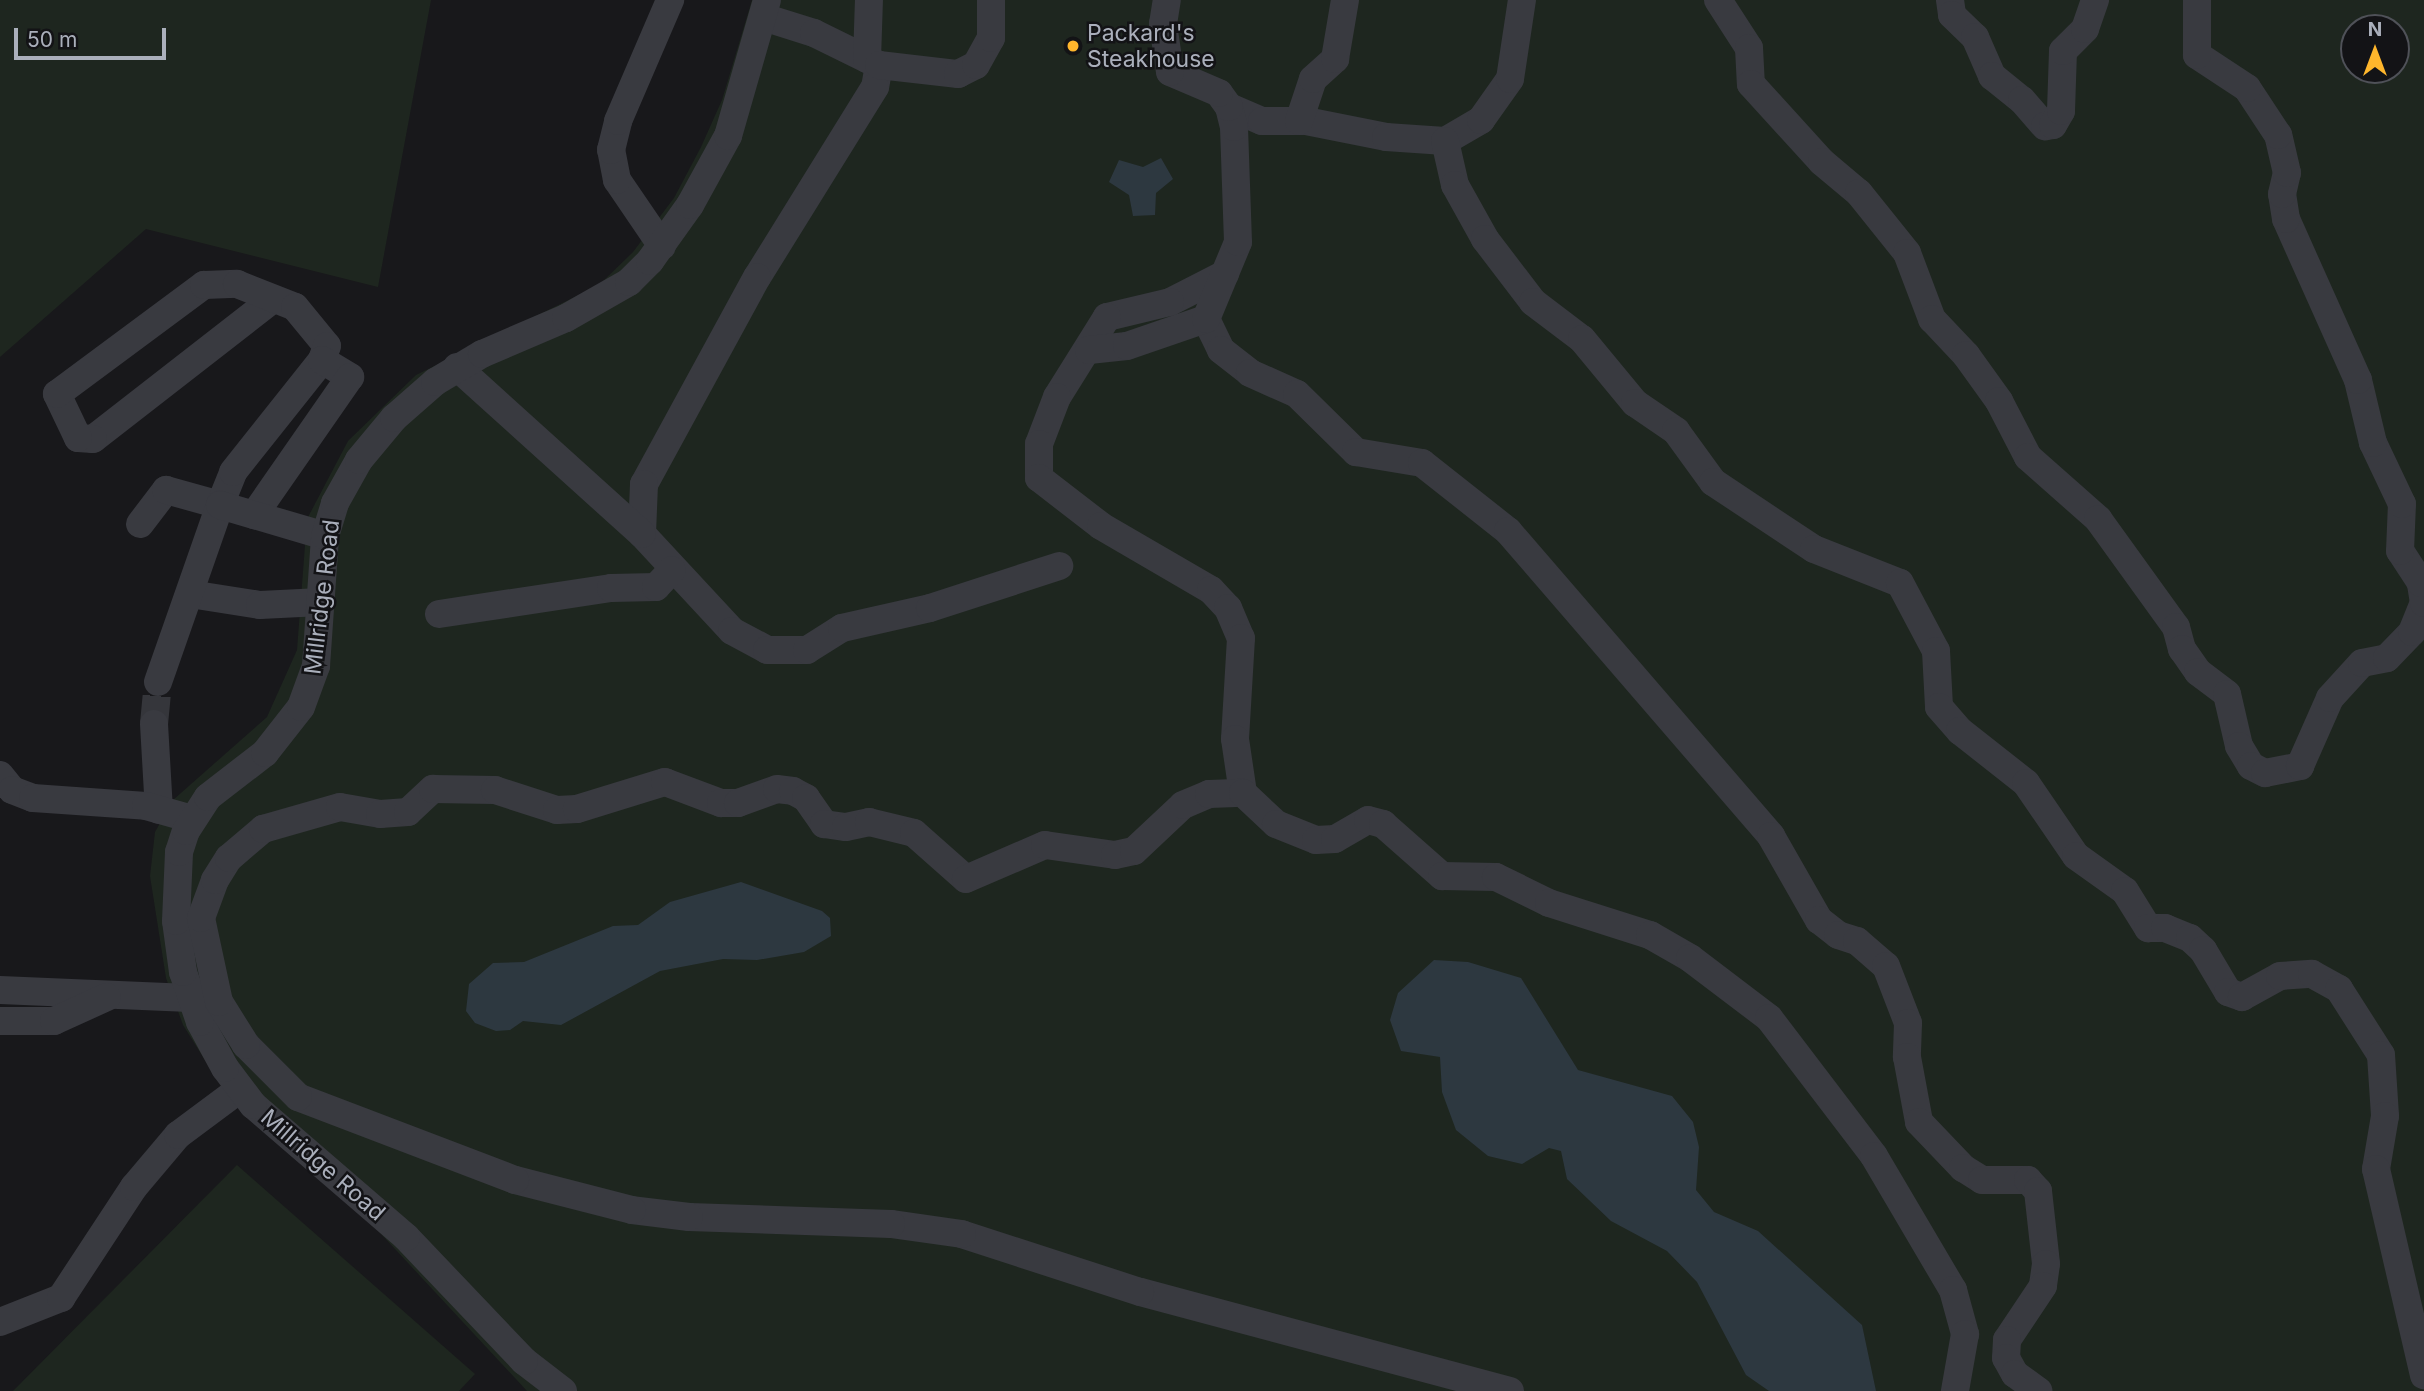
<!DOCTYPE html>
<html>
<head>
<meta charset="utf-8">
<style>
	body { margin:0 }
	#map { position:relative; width:2424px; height:1391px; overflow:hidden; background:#18181b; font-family:Inter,sans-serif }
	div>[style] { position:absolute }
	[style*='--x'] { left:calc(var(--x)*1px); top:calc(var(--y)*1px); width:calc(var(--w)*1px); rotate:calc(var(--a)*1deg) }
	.green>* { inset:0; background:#1e261f }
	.water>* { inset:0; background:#2d3840 }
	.minor-tunnel>* { height:28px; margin-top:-14px; transform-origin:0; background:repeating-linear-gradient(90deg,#35363b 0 28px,transparent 0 42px) }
	.minor>* { height:28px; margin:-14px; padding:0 14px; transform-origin:14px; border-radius:14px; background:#393a40 }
	.dots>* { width:19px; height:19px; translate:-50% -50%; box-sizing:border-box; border:4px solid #131316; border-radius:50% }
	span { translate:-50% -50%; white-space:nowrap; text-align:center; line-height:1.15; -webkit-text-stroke:5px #131316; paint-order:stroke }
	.poi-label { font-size:23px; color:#aaafbb }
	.left { translate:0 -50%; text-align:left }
	.street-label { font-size:23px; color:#aaafbb }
	.north { position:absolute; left:2340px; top:14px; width:70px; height:70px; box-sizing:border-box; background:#131316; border:2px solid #4f5158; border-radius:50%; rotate:0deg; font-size:19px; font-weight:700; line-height:28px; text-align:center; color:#aaafbb }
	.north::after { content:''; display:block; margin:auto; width:24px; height:32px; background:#ffb62c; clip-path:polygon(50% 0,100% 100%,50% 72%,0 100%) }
	.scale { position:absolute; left:14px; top:28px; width:152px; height:32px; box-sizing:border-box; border:4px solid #aaafbb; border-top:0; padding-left:9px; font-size:21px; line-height:24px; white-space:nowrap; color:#aaafbb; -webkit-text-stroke:5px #131316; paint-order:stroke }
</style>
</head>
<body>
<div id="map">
	<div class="green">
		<div style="clip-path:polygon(0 0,431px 0,378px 287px,146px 229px,0 357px)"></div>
		<div style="clip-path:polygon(evenodd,752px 0,2424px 0,2424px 1391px,527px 1391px,369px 1221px,218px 1081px,183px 1025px,166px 978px,150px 876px,155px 832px,173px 800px,267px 717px,297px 650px,307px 519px,348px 441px,416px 375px,599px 285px,633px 252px,674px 198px,701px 147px,722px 100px,752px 0,2354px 28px,2396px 28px,2396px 70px,2354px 70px,2354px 28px)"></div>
		<div style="clip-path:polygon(237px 1165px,475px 1374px,459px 1391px,13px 1391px)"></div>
	</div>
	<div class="water">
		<div style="clip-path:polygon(1161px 158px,1173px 179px,1156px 193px,1155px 215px,1133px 216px,1129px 195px,1109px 182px,1119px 160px,1143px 167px)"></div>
		<div style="clip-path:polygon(741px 882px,822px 911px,830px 918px,831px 936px,804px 952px,757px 960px,723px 959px,660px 971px,561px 1025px,523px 1021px,510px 1030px,496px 1031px,475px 1023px,466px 1011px,469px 984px,493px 963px,524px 962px,613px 926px,638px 925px,670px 902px)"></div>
		<div style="clip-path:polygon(1434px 960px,1468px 962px,1521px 978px,1578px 1070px,1672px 1096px,1693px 1122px,1699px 1147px,1696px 1190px,1714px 1212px,1758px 1231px,1862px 1325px,1876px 1391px,1769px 1391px,1746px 1375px,1697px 1282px,1667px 1251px,1611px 1221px,1567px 1179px,1561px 1151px,1549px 1148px,1522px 1164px,1488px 1156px,1456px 1130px,1442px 1092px,1440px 1057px,1401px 1051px,1390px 1020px,1398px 993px)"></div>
	</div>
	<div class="minor-tunnel">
		<div style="--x:154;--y:724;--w:42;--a:-84.6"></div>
	</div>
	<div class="minor">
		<div style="--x:1718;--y:0;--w:57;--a:57.1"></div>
		<div style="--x:1749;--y:48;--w:36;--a:87"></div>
		<div style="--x:1751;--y:84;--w:105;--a:47.7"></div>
		<div style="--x:1822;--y:162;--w:48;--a:40"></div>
		<div style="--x:1859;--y:193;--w:77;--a:51.3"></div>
		<div style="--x:1907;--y:253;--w:71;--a:69.3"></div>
		<div style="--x:1932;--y:319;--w:50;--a:46.6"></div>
		<div style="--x:1966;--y:355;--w:57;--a:54.3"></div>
		<div style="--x:1999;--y:401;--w:63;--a:62.6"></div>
		<div style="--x:2028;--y:457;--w:94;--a:41.5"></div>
		<div style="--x:2098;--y:519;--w:133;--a:54.2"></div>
		<div style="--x:2176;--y:627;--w:23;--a:75"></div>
		<div style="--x:2182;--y:649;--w:28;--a:55"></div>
		<div style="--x:2198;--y:672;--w:36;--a:37"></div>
		<div style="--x:2227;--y:694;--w:53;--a:77"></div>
		<div style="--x:2239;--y:746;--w:23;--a:59"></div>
		<div style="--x:2251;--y:766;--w:16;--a:27"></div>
		<div style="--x:2265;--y:773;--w:36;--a:-11"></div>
		<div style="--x:2300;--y:766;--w:74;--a:-66.2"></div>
		<div style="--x:2330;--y:698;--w:47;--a:-47.6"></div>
		<div style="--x:2362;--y:663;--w:25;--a:-11"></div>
		<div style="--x:2387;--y:658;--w:36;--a:-46"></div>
		<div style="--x:2412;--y:632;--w:31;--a:-68"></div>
		<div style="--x:2424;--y:603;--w:20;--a:-99"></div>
		<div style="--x:2421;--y:583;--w:38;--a:-123"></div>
		<div style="--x:2400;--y:551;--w:47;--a:-87.6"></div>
		<div style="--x:2402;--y:504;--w:68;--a:-115.4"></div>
		<div style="--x:2373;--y:443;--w:65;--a:-103.4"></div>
		<div style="--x:2358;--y:380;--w:176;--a:-114.1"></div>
		<div style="--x:2286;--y:219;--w:25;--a:-99"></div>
		<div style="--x:2282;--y:194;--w:22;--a:-77"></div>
		<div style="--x:2287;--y:173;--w:39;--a:-103"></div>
		<div style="--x:2278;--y:135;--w:56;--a:-123.4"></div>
		<div style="--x:2247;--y:88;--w:60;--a:-146.6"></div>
		<div style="--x:2197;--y:55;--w:55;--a:-90"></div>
		<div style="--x:1950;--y:0;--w:15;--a:82"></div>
		<div style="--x:1952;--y:15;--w:32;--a:44"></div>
		<div style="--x:1975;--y:37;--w:43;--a:66.4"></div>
		<div style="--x:1992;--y:76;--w:38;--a:39"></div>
		<div style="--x:2022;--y:100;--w:35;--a:49"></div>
		<div style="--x:2045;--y:126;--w:8;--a:-7"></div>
		<div style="--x:2053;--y:125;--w:16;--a:-60"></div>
		<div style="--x:2061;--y:111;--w:60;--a:-88.1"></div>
		<div style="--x:2063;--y:51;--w:31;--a:-45"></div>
		<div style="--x:2085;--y:29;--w:31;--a:-71"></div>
		<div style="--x:763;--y:17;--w:53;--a:17.4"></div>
		<div style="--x:814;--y:33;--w:72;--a:26.2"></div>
		<div style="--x:879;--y:65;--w:22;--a:100"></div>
		<div style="--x:875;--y:87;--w:224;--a:121.8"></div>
		<div style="--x:757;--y:277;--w:236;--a:118.6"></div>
		<div style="--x:644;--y:484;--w:50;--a:92.3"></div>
		<div style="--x:642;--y:534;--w:132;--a:47.1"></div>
		<div style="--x:732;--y:631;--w:40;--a:28"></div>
		<div style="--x:767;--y:650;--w:40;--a:0"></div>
		<div style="--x:807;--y:650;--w:41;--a:-32.2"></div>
		<div style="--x:842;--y:628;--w:90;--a:-12.8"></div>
		<div style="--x:930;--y:608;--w:136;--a:-18"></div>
		<div style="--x:867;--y:59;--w:59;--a:-88.1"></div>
		<div style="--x:879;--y:65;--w:80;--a:6.5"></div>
		<div style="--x:958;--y:74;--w:20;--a:-27"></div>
		<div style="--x:976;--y:65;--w:31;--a:-61"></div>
		<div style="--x:991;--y:38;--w:38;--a:-90"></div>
		<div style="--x:1229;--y:107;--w:36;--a:23"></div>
		<div style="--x:1262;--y:121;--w:44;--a:0"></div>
		<div style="--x:1306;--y:121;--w:82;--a:11.3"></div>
		<div style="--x:1386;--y:137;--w:59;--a:3.9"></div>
		<div style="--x:1445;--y:141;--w:42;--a:-30.3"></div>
		<div style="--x:1481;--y:120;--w:50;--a:-54.7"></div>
		<div style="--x:1510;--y:79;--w:80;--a:-81.4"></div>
		<div style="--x:1299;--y:121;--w:44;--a:-71.6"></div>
		<div style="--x:1313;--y:79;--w:30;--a:-42"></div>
		<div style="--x:1335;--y:59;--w:60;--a:-80.4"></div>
		<div style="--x:1445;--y:141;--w:45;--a:77.2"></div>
		<div style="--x:1455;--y:185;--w:62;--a:60.9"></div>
		<div style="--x:1485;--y:239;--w:79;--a:52.7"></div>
		<div style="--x:1533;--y:302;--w:61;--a:37.1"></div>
		<div style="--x:1582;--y:339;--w:83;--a:50.4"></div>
		<div style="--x:1635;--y:403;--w:50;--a:34.3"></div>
		<div style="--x:1676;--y:431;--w:63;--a:54"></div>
		<div style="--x:1713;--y:482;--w:121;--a:33.6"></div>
		<div style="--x:1814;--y:549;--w:92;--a:21.6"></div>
		<div style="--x:1900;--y:583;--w:77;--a:62.1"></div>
		<div style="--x:1936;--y:651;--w:56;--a:86.9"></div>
		<div style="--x:1939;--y:707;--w:32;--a:49"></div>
		<div style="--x:1960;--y:731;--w:84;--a:38.2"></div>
		<div style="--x:2026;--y:783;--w:88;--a:55.6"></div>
		<div style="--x:2076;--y:856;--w:60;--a:35.5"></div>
		<div style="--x:2125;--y:891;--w:44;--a:58.1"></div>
		<div style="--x:2148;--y:928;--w:17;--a:0"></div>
		<div style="--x:2165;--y:928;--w:27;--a:22"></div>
		<div style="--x:2190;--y:938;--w:18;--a:43"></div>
		<div style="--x:2203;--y:950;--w:49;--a:59.2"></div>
		<div style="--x:2228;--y:992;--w:15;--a:20"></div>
		<div style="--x:2242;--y:997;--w:43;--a:-28.9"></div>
		<div style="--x:2280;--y:976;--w:32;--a:-4"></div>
		<div style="--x:2312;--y:974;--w:31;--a:29"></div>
		<div style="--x:2339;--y:989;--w:78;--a:57.5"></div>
		<div style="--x:2381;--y:1055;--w:61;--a:86.2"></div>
		<div style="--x:2385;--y:1116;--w:54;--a:99.6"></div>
		<div style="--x:2376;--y:1169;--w:212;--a:76.9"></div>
		<div style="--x:662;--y:246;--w:80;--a:-124.3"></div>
		<div style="--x:617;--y:180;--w:31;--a:-101"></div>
		<div style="--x:611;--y:150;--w:30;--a:-76"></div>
		<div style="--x:618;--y:121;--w:132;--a:-66.7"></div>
		<div style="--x:1225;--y:274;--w:62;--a:153"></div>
		<div style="--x:1170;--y:302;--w:65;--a:166.6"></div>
		<div style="--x:1107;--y:317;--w:94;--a:122"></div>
		<div style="--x:1057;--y:397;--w:50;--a:111"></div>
		<div style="--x:1039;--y:444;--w:34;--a:90"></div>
		<div style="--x:1039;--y:478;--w:78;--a:37.7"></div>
		<div style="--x:1101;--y:526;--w:127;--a:30.2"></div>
		<div style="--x:1211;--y:590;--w:25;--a:47"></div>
		<div style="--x:1228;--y:608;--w:33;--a:67"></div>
		<div style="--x:1241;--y:638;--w:101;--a:93.4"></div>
		<div style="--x:1235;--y:739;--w:55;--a:81.6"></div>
		<div style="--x:273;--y:299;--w:228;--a:142.1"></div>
		<div style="--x:93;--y:439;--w:15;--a:-176"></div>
		<div style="--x:78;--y:438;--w:49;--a:-115.5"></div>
		<div style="--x:57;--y:394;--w:183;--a:-36.6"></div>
		<div style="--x:204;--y:285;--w:33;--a:-2"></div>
		<div style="--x:237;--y:284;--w:62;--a:21.6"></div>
		<div style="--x:295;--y:307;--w:50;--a:50.6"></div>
		<div style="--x:327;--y:346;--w:15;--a:110"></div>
		<div style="--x:1206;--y:319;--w:34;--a:64"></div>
		<div style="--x:1221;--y:350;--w:37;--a:38"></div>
		<div style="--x:1250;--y:373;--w:51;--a:24.1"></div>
		<div style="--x:1297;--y:394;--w:83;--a:44.5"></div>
		<div style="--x:1356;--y:452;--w:67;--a:9.5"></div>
		<div style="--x:1422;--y:463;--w:110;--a:38.3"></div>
		<div style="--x:1508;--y:531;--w:403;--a:49.2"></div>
		<div style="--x:1771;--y:836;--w:97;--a:60.3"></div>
		<div style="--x:1819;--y:920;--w:24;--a:38"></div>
		<div style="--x:1838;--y:935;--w:20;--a:18"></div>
		<div style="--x:1857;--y:941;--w:38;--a:41"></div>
		<div style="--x:1886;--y:966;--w:61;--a:68.9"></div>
		<div style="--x:1908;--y:1023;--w:34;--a:92"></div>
		<div style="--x:1907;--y:1057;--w:66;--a:79.5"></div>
		<div style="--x:1919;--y:1122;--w:64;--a:46.3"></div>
		<div style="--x:1963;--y:1168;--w:22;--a:32"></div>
		<div style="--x:1982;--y:1180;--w:46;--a:0"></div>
		<div style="--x:2028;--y:1180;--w:15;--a:48"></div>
		<div style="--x:2038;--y:1191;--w:73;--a:83.7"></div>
		<div style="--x:2046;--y:1264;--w:22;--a:98"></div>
		<div style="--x:2043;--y:1286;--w:65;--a:123.7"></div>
		<div style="--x:2007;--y:1340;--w:18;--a:93"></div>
		<div style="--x:2006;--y:1358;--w:18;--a:61"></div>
		<div style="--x:2015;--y:1374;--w:29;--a:36"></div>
		<div style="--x:1089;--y:350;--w:38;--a:-6"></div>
		<div style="--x:1127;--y:346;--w:83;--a:-18.9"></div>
		<div style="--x:1206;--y:319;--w:83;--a:-67.4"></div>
		<div style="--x:1238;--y:242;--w:115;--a:-92"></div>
		<div style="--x:1234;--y:127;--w:21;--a:-104"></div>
		<div style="--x:1229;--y:107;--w:17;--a:-126"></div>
		<div style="--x:1219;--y:93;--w:53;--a:-156.8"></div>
		<div style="--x:1170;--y:72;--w:49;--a:-98.3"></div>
		<div style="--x:1163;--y:24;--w:24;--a:-81"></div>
		<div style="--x:457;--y:367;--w:249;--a:42.1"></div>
		<div style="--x:140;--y:524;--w:43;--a:-52.6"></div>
		<div style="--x:166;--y:490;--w:56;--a:15.5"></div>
		<div style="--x:220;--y:505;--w:35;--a:-68"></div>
		<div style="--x:233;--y:472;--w:143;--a:-51.5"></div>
		<div style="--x:322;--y:360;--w:33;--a:31"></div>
		<div style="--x:350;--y:377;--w:168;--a:124.8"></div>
		<div style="--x:190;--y:594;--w:71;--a:8.9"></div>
		<div style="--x:260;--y:605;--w:61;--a:-2.8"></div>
		<div style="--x:439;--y:614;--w:174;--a:-8.6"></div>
		<div style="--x:611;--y:588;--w:45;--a:-1.3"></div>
		<div style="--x:656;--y:587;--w:23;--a:-47"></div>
		<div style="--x:158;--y:682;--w:188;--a:-70.7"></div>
		<div style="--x:220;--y:505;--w:109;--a:16.4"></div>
		<div style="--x:154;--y:724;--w:86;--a:86.7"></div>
		<div style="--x:0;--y:775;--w:19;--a:51"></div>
		<div style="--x:12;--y:790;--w:22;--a:21"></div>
		<div style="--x:33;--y:798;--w:113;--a:4"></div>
		<div style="--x:146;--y:806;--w:48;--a:15.8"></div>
		<div style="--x:0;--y:990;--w:190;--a:2.4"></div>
		<div style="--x:0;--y:1021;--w:54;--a:0"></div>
		<div style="--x:54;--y:1021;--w:58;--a:-24.4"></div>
		<div style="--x:0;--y:1322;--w:66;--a:-21.5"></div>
		<div style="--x:61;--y:1298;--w:133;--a:-56.7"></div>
		<div style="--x:134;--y:1187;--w:68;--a:-49.8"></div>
		<div style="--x:178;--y:1135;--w:77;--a:-36.6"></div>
		<div style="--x:563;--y:1391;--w:49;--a:-142.4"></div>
		<div style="--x:524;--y:1361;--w:171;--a:-133.6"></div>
		<div style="--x:406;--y:1237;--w:202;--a:-139.2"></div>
		<div style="--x:253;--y:1105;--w:46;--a:-127.1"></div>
		<div style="--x:225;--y:1068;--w:52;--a:-118.5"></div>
		<div style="--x:200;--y:1022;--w:53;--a:-108.8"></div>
		<div style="--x:183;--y:972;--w:51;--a:-97.8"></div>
		<div style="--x:176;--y:921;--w:69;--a:-87.5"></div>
		<div style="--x:179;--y:852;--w:22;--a:-72"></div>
		<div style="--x:186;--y:831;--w:40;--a:-57.1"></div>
		<div style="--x:208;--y:797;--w:72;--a:-37.7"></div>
		<div style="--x:265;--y:753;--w:58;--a:-52"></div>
		<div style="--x:301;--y:707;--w:44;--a:-69.9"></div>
		<div style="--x:316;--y:666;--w:130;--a:-86"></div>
		<div style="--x:325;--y:536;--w:34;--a:-73"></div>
		<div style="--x:335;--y:503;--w:49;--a:-60.8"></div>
		<div style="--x:359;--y:460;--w:55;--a:-50.2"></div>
		<div style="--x:394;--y:418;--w:55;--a:-41.3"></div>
		<div style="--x:435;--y:382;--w:55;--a:-30.8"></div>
		<div style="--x:482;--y:354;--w:91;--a:-23.2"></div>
		<div style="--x:566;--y:318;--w:73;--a:-29.7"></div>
		<div style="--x:629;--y:282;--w:30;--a:-45"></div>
		<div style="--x:650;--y:261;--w:69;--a:-54.5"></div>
		<div style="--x:690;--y:205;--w:79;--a:-61.2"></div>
		<div style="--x:728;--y:136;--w:141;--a:-74"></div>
		<div style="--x:1510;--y:1391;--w:383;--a:-165"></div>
		<div style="--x:1140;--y:1292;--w:187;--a:-162"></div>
		<div style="--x:962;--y:1234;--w:72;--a:-172"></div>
		<div style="--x:891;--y:1224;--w:202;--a:-178"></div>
		<div style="--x:689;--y:1217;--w:57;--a:-173"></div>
		<div style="--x:632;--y:1210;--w:121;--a:-165.6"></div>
		<div style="--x:515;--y:1180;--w:232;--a:-159.1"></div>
		<div style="--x:298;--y:1097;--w:74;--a:-135"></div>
		<div style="--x:246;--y:1045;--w:51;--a:-122.1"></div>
		<div style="--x:219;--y:1002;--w:86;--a:-102.1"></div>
		<div style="--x:201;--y:918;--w:40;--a:-69.8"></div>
		<div style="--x:215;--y:880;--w:26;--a:-58"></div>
		<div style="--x:229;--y:858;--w:45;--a:-40.5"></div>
		<div style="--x:263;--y:829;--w:80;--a:-15.9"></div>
		<div style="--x:340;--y:807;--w:41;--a:9.9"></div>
		<div style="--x:380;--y:814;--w:28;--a:-4"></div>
		<div style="--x:408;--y:812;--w:34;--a:-43"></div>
		<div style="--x:433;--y:789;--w:62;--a:0.9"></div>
		<div style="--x:495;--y:790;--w:65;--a:17.9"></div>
		<div style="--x:557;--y:810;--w:20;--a:-3"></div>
		<div style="--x:577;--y:809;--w:92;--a:-17.1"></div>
		<div style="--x:665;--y:782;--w:60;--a:20.6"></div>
		<div style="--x:721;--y:803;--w:17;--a:0"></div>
		<div style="--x:738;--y:803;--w:41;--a:-19.7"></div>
		<div style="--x:777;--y:789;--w:16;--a:7"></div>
		<div style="--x:793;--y:791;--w:15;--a:28"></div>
		<div style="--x:806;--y:798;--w:32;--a:55"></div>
		<div style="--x:824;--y:824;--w:22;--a:8"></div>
		<div style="--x:846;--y:827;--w:24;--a:-12"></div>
		<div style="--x:869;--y:822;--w:46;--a:13.7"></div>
		<div style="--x:914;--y:833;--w:69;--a:41.5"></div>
		<div style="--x:966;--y:879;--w:86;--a:-23.3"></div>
		<div style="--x:1045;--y:845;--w:71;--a:8.1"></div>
		<div style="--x:1115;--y:855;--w:19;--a:-12"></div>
		<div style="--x:1134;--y:851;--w:67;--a:-43.2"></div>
		<div style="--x:1183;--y:805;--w:28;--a:-23"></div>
		<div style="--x:1209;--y:794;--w:34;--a:-2"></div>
		<div style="--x:1243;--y:793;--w:45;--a:43.2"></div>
		<div style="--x:1276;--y:824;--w:43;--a:21.8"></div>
		<div style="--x:1316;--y:840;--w:19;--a:-3"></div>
		<div style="--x:1335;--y:839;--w:38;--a:-30"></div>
		<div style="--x:1368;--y:820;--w:16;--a:15"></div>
		<div style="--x:1383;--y:824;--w:79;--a:41.4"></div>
		<div style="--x:1442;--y:876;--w:54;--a:1.1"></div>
		<div style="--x:1496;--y:877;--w:59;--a:26.1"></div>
		<div style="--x:1549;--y:903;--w:106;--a:17.6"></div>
		<div style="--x:1650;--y:935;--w:46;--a:29.9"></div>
		<div style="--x:1690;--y:958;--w:99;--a:37.2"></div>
		<div style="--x:1769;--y:1018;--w:173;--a:52.7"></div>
		<div style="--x:1874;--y:1156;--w:156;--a:59.5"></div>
		<div style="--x:1953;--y:1290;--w:46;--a:74.7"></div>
		<div style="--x:1965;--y:1334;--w:58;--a:100"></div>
	</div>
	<div class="dots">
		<div style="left:1073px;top:46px;background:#ffb62c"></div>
	</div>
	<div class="poi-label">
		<span class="left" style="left:1087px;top:46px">Packard's<br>Steakhouse</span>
	</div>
	<div class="street-label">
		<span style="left:322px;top:597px;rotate:-83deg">Millridge Road</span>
		<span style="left:323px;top:1165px;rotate:41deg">Millridge Road</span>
	</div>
	<div class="north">N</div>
	<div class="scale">50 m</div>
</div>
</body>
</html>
